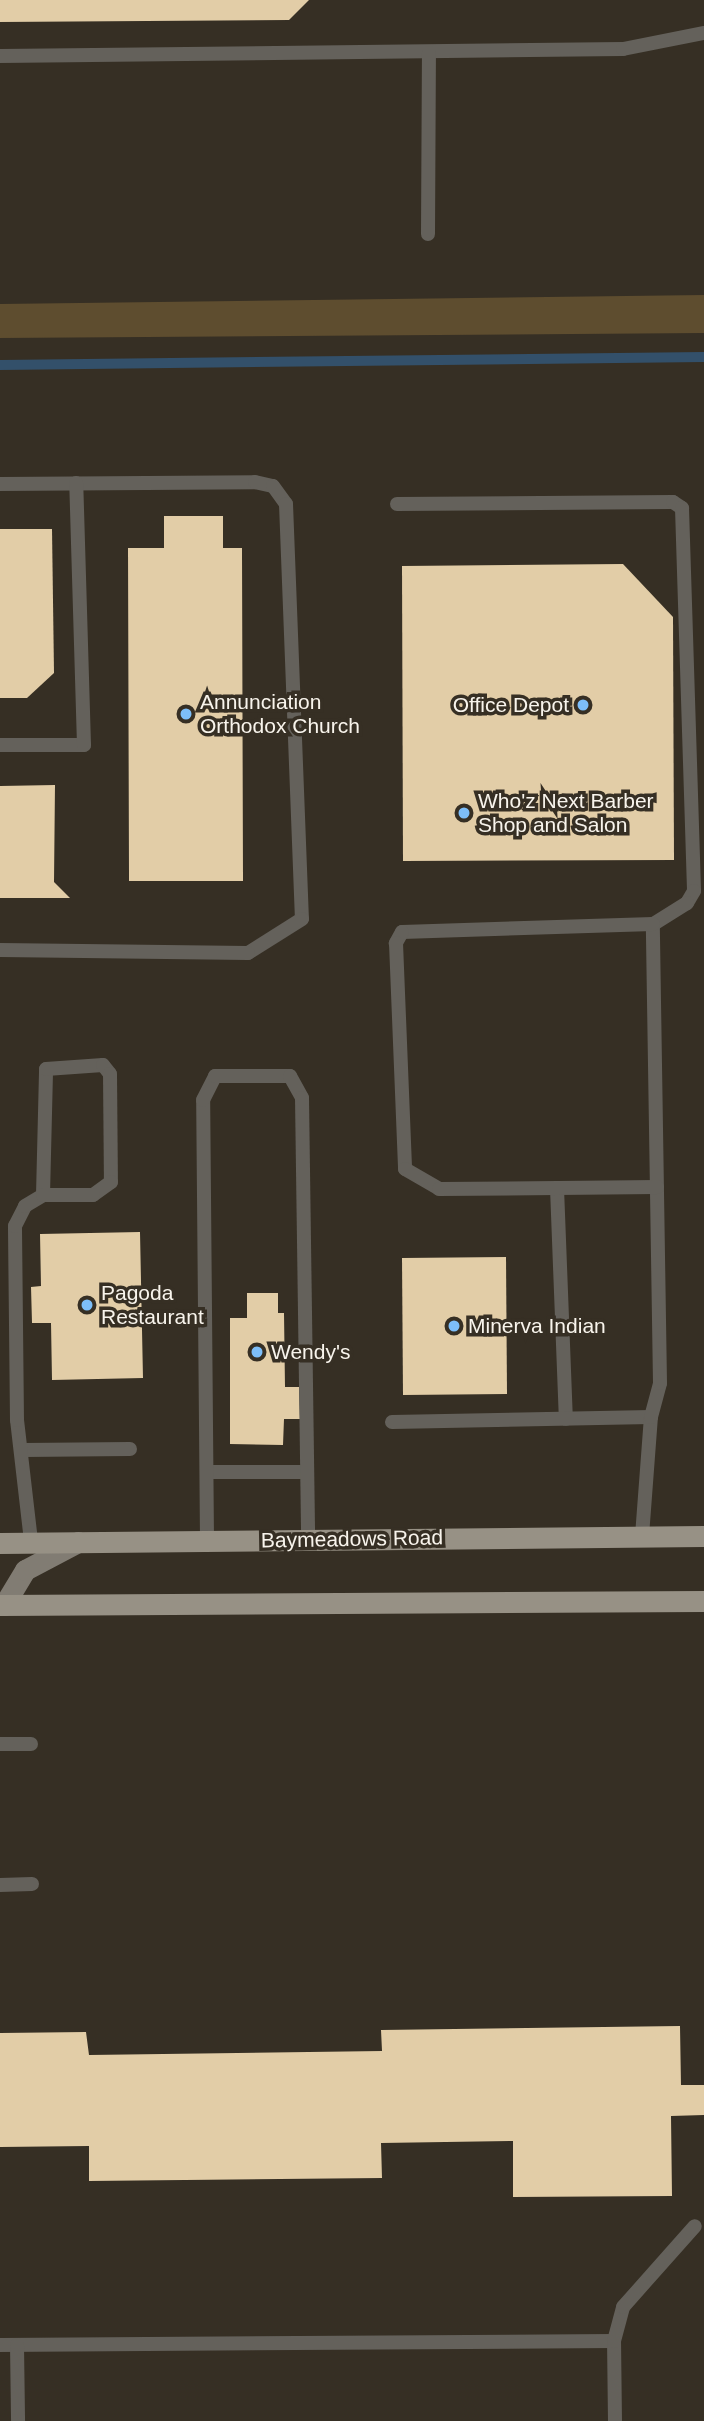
<!DOCTYPE html>
<html>
<head>
<meta charset="utf-8">
<style>
	body { margin:0 }
	#map { position:relative; width:704px; height:2421px; overflow:hidden; background:#362f24; font-family:Helvetica,sans-serif }
	div>[style] { position:absolute }
	[style*='--x'] { left:calc(var(--x)*1px); top:calc(var(--y)*1px); width:calc(var(--w)*1px); rotate:calc(var(--a)*1deg) }
	.green>* { inset:0; background:#5e4d2f }
	.stream>* { height:10px; margin:-5px; padding:0 5px; transform-origin:5px; border-radius:5px; background:#33506a }
	.building>* { inset:0; background:#e2cda7 }
	.lane>* { height:14px; margin:-7px; padding:0 7px; transform-origin:7px; border-radius:7px; background:#64615b }
	.secondary>* { height:21px; margin:-10.5px; padding:0 10.5px; transform-origin:10.5px; border-radius:10.5px; background:#817c73 }
	.primary>* { height:21px; margin:-10.5px; padding:0 10.5px; transform-origin:10.5px; border-radius:10.5px; background:#979185 }
	.dots>* { width:19px; height:19px; translate:-50% -50%; box-sizing:border-box; border:4px solid #362f24; border-radius:50% }
	span { translate:-50% -50%; white-space:nowrap; text-align:center; line-height:1.15; -webkit-text-stroke:7px #362f24; paint-order:stroke }
	.poi-label { font-size:21px; color:#f8f4ec }
	.left { translate:0 -50%; text-align:left }
	.right { translate:-100% -50%; text-align:right }
	.street-label { font-size:21px; color:#f8f4ec }
</style>
</head>
<body>
<div id="map">
	<div class="green">
		<div style="clip-path:polygon(704px 295px,704px 333px,0 338px,0 304px)"></div>
	</div>
	<div class="stream">
		<div style="--x:0;--y:365;--w:704;--a:-0.65"></div>
	</div>
	<div class="building">
		<div style="clip-path:polygon(0 0,309px 0,289px 20px,0 22px)"></div>
		<div style="clip-path:polygon(164px 516px,223px 516px,223px 548px,242px 548px,243px 881px,129px 881px,128px 548px,164px 548px)"></div>
		<div style="clip-path:polygon(0 529px,52px 529px,54px 673px,27px 698px,0 698px)"></div>
		<div style="clip-path:polygon(623px 564px,673px 617px,674px 860px,403px 861px,402px 566px)"></div>
		<div style="clip-path:polygon(55px 785px,54px 882px,70px 898px,0 898px,0 786px)"></div>
		<div style="clip-path:polygon(140px 1232px,143px 1378px,52px 1380px,51px 1323px,32px 1323px,31px 1287px,41px 1286px,40px 1234px)"></div>
		<div style="clip-path:polygon(506px 1257px,507px 1394px,403px 1395px,402px 1258px)"></div>
		<div style="clip-path:polygon(247px 1293px,278px 1293px,278px 1313px,284px 1313px,285px 1387px,299px 1387px,300px 1419px,284px 1419px,283px 1445px,230px 1444px,230px 1318px,247px 1318px)"></div>
		<div style="clip-path:polygon(680px 2026px,681px 2085px,704px 2085px,704px 2115px,671px 2116px,672px 2196px,513px 2197px,513px 2141px,381px 2143px,382px 2178px,89px 2181px,89px 2146px,0 2147px,0 2033px,86px 2032px,89px 2055px,382px 2051px,381px 2030px)"></div>
	</div>
	<div class="lane">
		<div style="--x:0;--y:56;--w:623;--a:-0.64"></div>
		<div style="--x:623;--y:49;--w:83;--a:-11.2"></div>
		<div style="--x:428;--y:234;--w:181;--a:-89.7"></div>
		<div style="--x:0;--y:484;--w:255;--a:-0.4"></div>
		<div style="--x:255;--y:482;--w:18;--a:13"></div>
		<div style="--x:273;--y:486;--w:22;--a:54"></div>
		<div style="--x:286;--y:504;--w:415;--a:87.8"></div>
		<div style="--x:302;--y:919;--w:64;--a:147.8"></div>
		<div style="--x:248;--y:953;--w:248;--a:-179.3"></div>
		<div style="--x:397;--y:504;--w:276;--a:-0.4"></div>
		<div style="--x:673;--y:502;--w:11;--a:34"></div>
		<div style="--x:682;--y:508;--w:383;--a:88.2"></div>
		<div style="--x:694;--y:891;--w:14;--a:120"></div>
		<div style="--x:687;--y:903;--w:40;--a:148"></div>
		<div style="--x:0;--y:745;--w:84;--a:0"></div>
		<div style="--x:84;--y:745;--w:262;--a:-91.7"></div>
		<div style="--x:557;--y:1188;--w:231;--a:87.8"></div>
		<div style="--x:392;--y:1422;--w:259;--a:-1.1"></div>
		<div style="--x:24;--y:1450;--w:106;--a:-0.5"></div>
		<div style="--x:207;--y:1472;--w:100;--a:0"></div>
		<div style="--x:642;--y:1536;--w:119;--a:-85.7"></div>
		<div style="--x:651;--y:1417;--w:35;--a:-75"></div>
		<div style="--x:660;--y:1383;--w:459;--a:-90.9"></div>
		<div style="--x:653;--y:924;--w:251;--a:178.2"></div>
		<div style="--x:402;--y:932;--w:13;--a:119"></div>
		<div style="--x:396;--y:943;--w:226;--a:87.7"></div>
		<div style="--x:405;--y:1169;--w:39;--a:30"></div>
		<div style="--x:439;--y:1189;--w:218;--a:-0.5"></div>
		<div style="--x:207;--y:1540;--w:440;--a:-90.5"></div>
		<div style="--x:203;--y:1100;--w:27;--a:-63"></div>
		<div style="--x:215;--y:1076;--w:75;--a:0"></div>
		<div style="--x:290;--y:1076;--w:25;--a:61"></div>
		<div style="--x:302;--y:1098;--w:441;--a:89.2"></div>
		<div style="--x:31;--y:1541;--w:122;--a:-96.6"></div>
		<div style="--x:17;--y:1420;--w:194;--a:-90.6"></div>
		<div style="--x:15;--y:1226;--w:22;--a:-63"></div>
		<div style="--x:25;--y:1206;--w:21;--a:-31"></div>
		<div style="--x:43;--y:1195;--w:126;--a:-88.6"></div>
		<div style="--x:46;--y:1069;--w:57;--a:-4"></div>
		<div style="--x:103;--y:1065;--w:11;--a:52"></div>
		<div style="--x:110;--y:1074;--w:108;--a:89.5"></div>
		<div style="--x:111;--y:1182;--w:22;--a:144"></div>
		<div style="--x:93;--y:1195;--w:50;--a:180"></div>
		<div style="--x:0;--y:1744;--w:31;--a:0"></div>
		<div style="--x:0;--y:1885;--w:32;--a:-2"></div>
		<div style="--x:0;--y:2345;--w:614;--a:-0.37"></div>
		<div style="--x:17;--y:2345;--w:76;--a:89.2"></div>
		<div style="--x:615;--y:2421;--w:80;--a:-90.7"></div>
		<div style="--x:614;--y:2341;--w:35;--a:-75"></div>
		<div style="--x:623;--y:2307;--w:108;--a:-48.4"></div>
	</div>
	<div class="secondary">
		<div style="--x:4;--y:1605;--w:41;--a:-59"></div>
		<div style="--x:25;--y:1570;--w:60;--a:-27.8"></div>
	</div>
	<div class="primary">
		<div style="--x:0;--y:1543;--w:704;--a:-0.57"></div>
		<div style="--x:0;--y:1605;--w:704;--a:-0.33"></div>
	</div>
	<div class="dots">
		<div style="left:583px;top:705px;background:#7dbef9"></div>
		<div style="left:186px;top:714px;background:#7dbef9"></div>
		<div style="left:464px;top:813px;background:#7dbef9"></div>
		<div style="left:87px;top:1305px;background:#7dbef9"></div>
		<div style="left:454px;top:1326px;background:#7dbef9"></div>
		<div style="left:257px;top:1352px;background:#7dbef9"></div>
	</div>
	<div class="poi-label">
		<span class="left" style="left:200px;top:714px">Annunciation<br>Orthodox Church</span>
		<span class="right" style="left:569px;top:705px">Office Depot</span>
		<span class="left" style="left:478px;top:813px">Who'z Next Barber<br>Shop and Salon</span>
		<span class="left" style="left:101px;top:1305px">Pagoda<br>Restaurant</span>
		<span class="left" style="left:468px;top:1326px">Minerva Indian</span>
		<span class="left" style="left:271px;top:1352px">Wendy's</span>
	</div>
	<div class="street-label">
		<span style="left:352px;top:1539px;rotate:-1deg">Baymeadows Road</span>
	</div>
</div>
</body>
</html>
